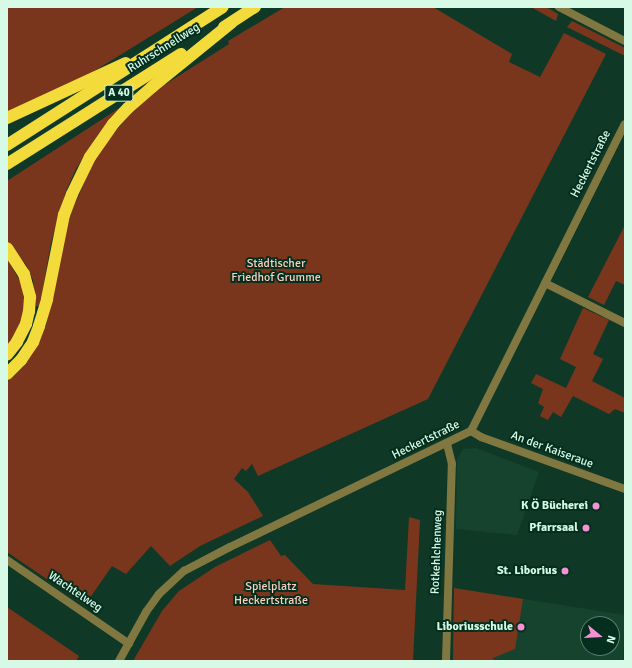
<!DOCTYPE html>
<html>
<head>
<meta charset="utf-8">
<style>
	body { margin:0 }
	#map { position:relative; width:632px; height:668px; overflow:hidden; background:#103826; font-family:Signika,sans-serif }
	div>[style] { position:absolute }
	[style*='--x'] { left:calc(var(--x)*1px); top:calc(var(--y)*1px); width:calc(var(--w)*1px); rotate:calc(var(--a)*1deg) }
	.built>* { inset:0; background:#15432e }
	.green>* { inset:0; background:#7a361c }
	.minor>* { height:8px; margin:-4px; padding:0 4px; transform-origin:4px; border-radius:4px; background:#817841 }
	.motorway>* { height:12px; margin:-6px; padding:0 6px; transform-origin:6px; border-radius:6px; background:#f2db3a }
	.dots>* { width:11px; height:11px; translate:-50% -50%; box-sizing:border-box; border:2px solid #042e1d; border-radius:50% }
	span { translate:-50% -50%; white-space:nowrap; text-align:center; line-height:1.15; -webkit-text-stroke:4px #042e1d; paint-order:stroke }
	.shield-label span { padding:1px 3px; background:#042e1d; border:1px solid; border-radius:3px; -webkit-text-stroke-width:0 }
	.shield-label { font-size:11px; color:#d6fae6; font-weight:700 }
	.street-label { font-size:12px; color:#d6fae6 }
	.park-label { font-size:12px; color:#fbcebe }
	.poi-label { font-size:12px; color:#d6fae6; font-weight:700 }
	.right { translate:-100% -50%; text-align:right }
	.frame { position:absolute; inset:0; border:8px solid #d6fae6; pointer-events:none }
	.north { position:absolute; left:580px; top:616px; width:40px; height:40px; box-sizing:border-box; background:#042e1d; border:1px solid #58806d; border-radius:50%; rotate:108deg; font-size:11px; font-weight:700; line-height:16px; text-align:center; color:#d6fae6 }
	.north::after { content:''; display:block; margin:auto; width:14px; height:18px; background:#f491d3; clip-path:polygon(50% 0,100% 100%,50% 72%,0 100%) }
</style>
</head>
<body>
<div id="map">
	<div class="built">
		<div style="clip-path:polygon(476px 448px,539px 472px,517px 535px,456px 529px,457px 459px,463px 449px)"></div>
		<div style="clip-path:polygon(evenodd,454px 588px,625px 615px,623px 661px,453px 661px,454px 588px,588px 624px,612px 624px,612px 648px,588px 648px,588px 624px)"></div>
	</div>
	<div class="green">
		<div style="clip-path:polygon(7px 7px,198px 7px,91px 73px,7px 112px)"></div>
		<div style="clip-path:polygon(285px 7px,433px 7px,512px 54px,509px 62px,540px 77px,564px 33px,606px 54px,428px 399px,258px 476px,252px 464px,246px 471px,242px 468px,234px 479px,248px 492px,263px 516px,200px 546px,170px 566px,151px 546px,126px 574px,112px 566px,85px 605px,7px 552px,7px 382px,23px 366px,38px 343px,46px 325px,70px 215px,94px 160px,109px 139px,128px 116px,158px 89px,229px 44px,228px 41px)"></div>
		<div style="clip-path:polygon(531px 7px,546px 7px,558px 14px,556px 21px)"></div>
		<div style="clip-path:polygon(572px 21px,625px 48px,625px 56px,567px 27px)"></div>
		<div style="clip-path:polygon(124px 105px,98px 135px,76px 169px,66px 191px,51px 243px,40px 306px,36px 306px,33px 280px,26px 265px,7px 242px,7px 181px)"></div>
		<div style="clip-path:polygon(625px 225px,625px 285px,616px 281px,604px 305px,588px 297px)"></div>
		<div style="clip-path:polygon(7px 258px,22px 285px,24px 301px,23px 315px,16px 333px,7px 346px)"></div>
		<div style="clip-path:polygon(583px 308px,609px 320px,593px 354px,603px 359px,592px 381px,625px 398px,625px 413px,615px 409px,609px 414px,573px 396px,561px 417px,553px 412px,548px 420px,540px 416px,544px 407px,538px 403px,543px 389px,531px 383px,536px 374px,566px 388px,576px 367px,560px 359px)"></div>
		<div style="clip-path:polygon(409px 517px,420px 520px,413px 661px,133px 661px,162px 611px,179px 591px,215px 567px,270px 540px,281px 556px,285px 555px,313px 584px,405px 590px)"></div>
		<div style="clip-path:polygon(454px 588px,523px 599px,515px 649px,493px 658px,494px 661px,453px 661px)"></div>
		<div style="clip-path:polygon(7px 607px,79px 656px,76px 661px,7px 661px)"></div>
	</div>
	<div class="minor">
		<div style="--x:559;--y:7;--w:74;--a:27.3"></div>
		<div style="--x:545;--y:283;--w:89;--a:26.6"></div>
		<div style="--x:471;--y:431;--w:12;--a:31"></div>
		<div style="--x:481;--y:437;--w:153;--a:19.9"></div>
		<div style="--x:7;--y:560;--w:148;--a:34.5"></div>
		<div style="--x:119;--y:661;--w:56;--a:-61.1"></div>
		<div style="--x:146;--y:612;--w:22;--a:-54"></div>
		<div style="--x:159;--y:594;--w:34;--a:-43"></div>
		<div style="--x:184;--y:571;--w:52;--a:-27.6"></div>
		<div style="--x:230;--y:547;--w:267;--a:-25.7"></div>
		<div style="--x:471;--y:431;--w:343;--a:-63.4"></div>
		<div style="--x:446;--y:661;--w:197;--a:-88.3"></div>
		<div style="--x:452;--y:464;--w:21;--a:-104"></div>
	</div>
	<div class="motorway">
		<div style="--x:224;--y:27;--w:37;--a:-33"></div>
		<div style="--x:7;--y:118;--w:131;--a:-24.8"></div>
		<div style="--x:7;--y:145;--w:256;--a:-32.6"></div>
		<div style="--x:7;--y:164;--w:206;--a:-32.3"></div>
		<div style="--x:7;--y:248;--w:31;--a:57"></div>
		<div style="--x:24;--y:274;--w:24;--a:75"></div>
		<div style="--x:30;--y:297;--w:14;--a:94"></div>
		<div style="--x:29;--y:311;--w:13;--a:103"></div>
		<div style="--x:26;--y:324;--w:20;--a:117"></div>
		<div style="--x:17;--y:342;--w:16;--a:128"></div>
		<div style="--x:7;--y:374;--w:20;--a:-45"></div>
		<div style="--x:21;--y:360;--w:22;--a:-56"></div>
		<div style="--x:33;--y:342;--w:17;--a:-69"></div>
		<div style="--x:39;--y:326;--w:28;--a:-73"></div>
		<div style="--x:47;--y:299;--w:86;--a:-78.6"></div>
		<div style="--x:64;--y:215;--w:22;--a:-69"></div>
		<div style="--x:72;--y:194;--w:41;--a:-64.1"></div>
		<div style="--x:90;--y:157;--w:40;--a:-55.1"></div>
		<div style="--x:113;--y:124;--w:22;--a:-47"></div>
		<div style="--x:128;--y:108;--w:32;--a:-41"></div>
		<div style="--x:152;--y:87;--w:102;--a:-39"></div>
	</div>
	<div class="dots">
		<div style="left:596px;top:506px;background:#f491d3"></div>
		<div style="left:586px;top:528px;background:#f491d3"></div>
		<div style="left:565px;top:571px;background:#f491d3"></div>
		<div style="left:521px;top:627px;background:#f491d3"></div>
	</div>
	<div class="shield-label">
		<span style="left:119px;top:93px">A 40</span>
	</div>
	<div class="street-label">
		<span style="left:164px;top:48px;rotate:-32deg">Ruhrschnellweg</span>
		<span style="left:591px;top:164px;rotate:-63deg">Heckertstraße</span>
		<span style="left:426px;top:440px;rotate:-26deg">Heckertstraße</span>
		<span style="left:552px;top:450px;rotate:20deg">An der Kaiseraue</span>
		<span style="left:437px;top:552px;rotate:-88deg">Rotkehlchenweg</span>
		<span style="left:75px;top:592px;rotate:34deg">Wachtelweg</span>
	</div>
	<div class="park-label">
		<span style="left:276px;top:271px">Städtischer<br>Friedhof Grumme</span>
		<span style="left:271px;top:594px">Spielplatz<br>Heckertstraße</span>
	</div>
	<div class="poi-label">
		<span class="right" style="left:588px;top:506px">K Ö Bücherei</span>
		<span class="right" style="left:578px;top:528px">Pfarrsaal</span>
		<span class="right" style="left:557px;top:571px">St. Liborius</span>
		<span class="right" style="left:513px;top:627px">Liboriusschule</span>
	</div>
	<div class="frame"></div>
	<div class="north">N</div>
</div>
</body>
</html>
